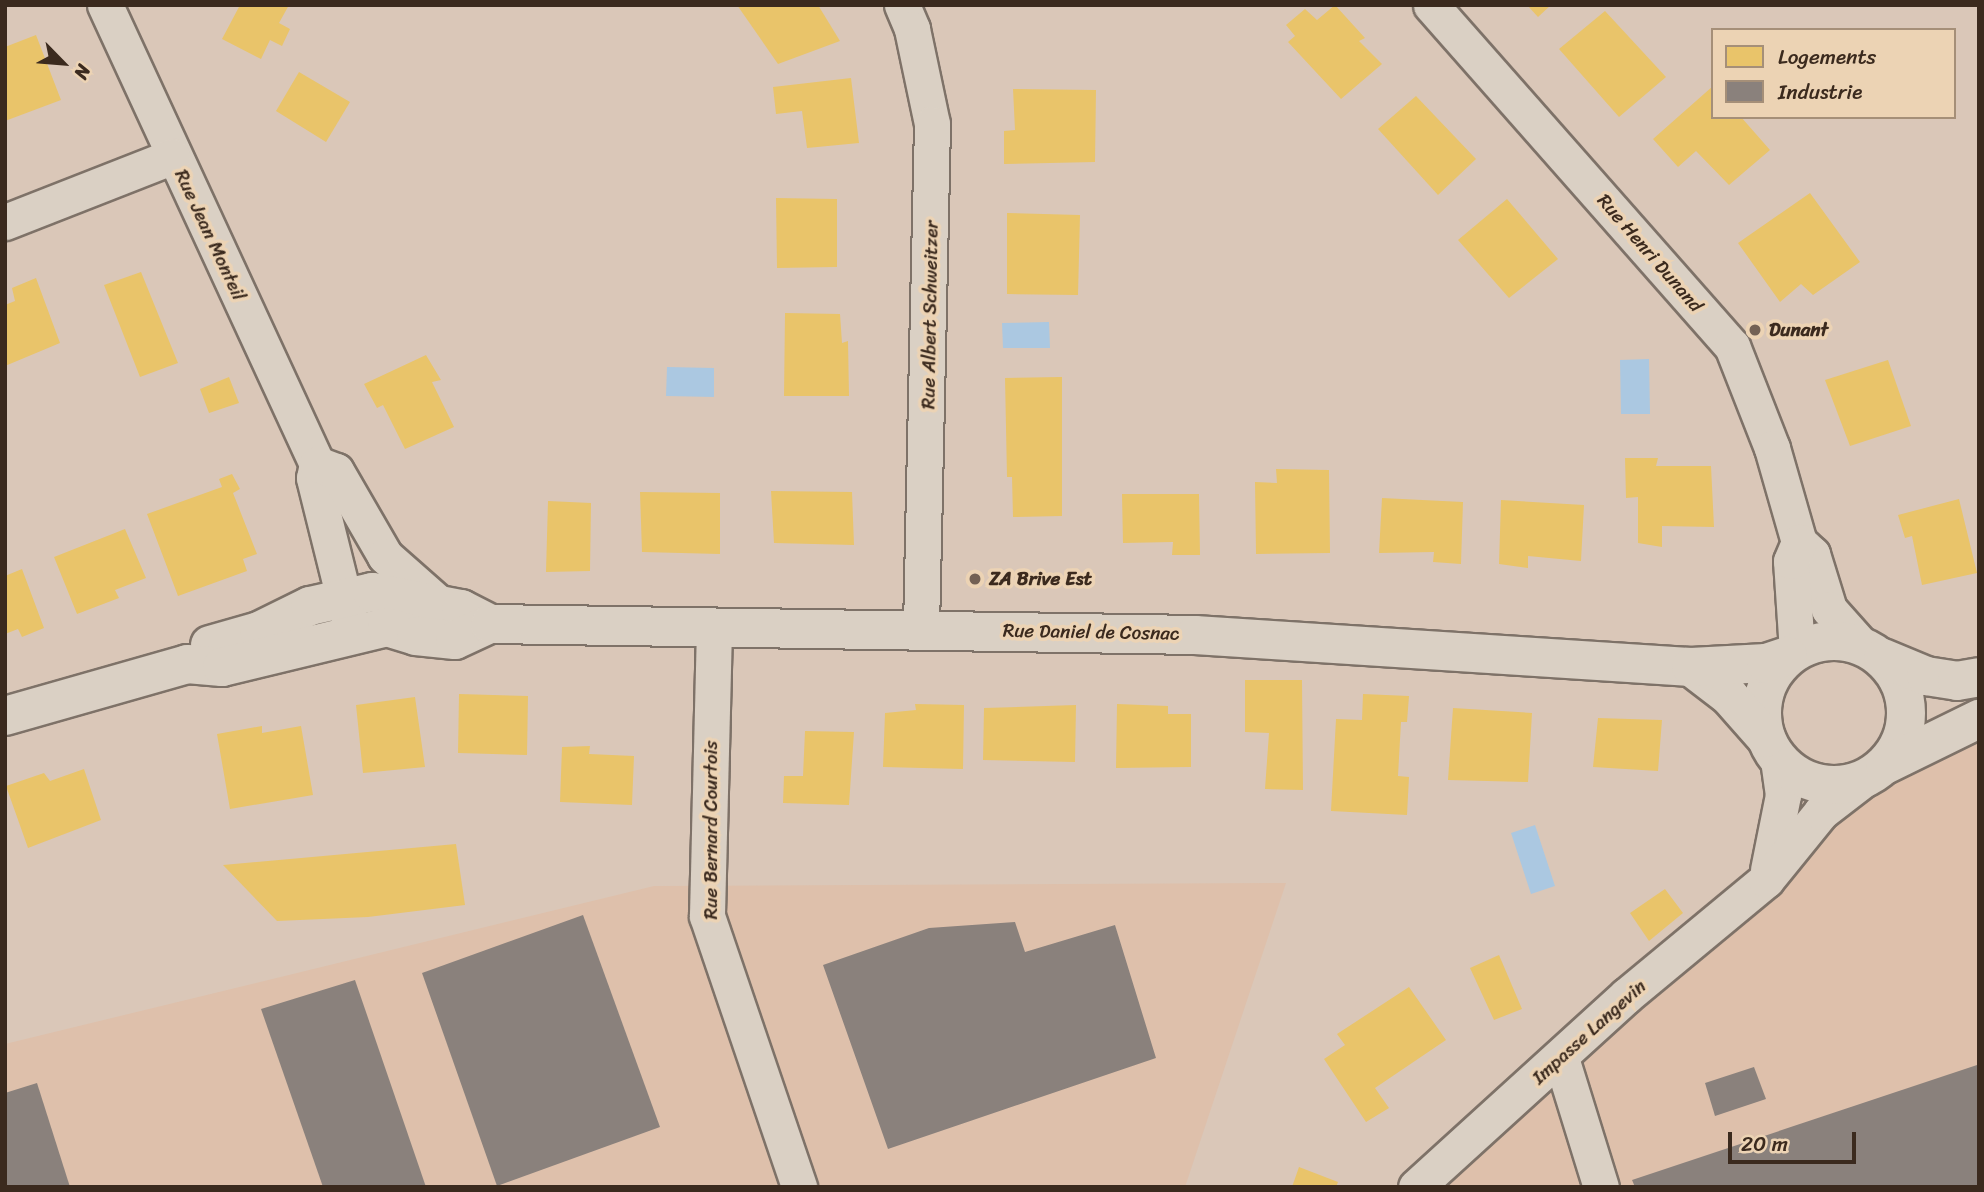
<!DOCTYPE html>
<html>
<head>
<meta charset="utf-8">
<style>
	body { margin:0 }
	#map { position:relative; width:1984px; height:1192px; overflow:hidden; background:#dac7b8; font-family:Sriracha,sans-serif }
	div>[style] { position:absolute }
	[style*='--x'] { left:calc(var(--x)*1px); top:calc(var(--y)*1px); width:calc(var(--w)*1px); rotate:calc(var(--a)*1deg) }
	.built>* { inset:0; background:#dec0ab }
	.water>* { inset:0; background:#abc8e1 }
	.homes>* { inset:0; background:#e9c46a }
	.industry>* { inset:0; background:#8a817c }
	.roads { filter:drop-shadow(2px 0 #7e7268) drop-shadow(-2px 0 #7e7268) drop-shadow(0 2px #7e7268) drop-shadow(0 -2px #7e7268) }
	.street>* { height:35px; margin:-17.5px; padding:0 17.5px; transform-origin:17.5px; border-radius:17.5px; background:#dad0c4 }
	.secondary>* { height:38px; margin:-19px; padding:0 19px; transform-origin:19px; border-radius:19px; background:#dad0c4 }
	.secondary>.ring { margin:-19px; padding:0; box-sizing:content-box; background:none; border:38px solid #dad0c4; border-radius:50% }
	.dots>* { width:19px; height:19px; translate:-50% -50%; box-sizing:border-box; border:4px solid #ecd3b4; border-radius:50% }
	span { translate:-50% -50%; white-space:nowrap; text-align:center; line-height:1.15; -webkit-text-stroke:7px #ecd3b4; paint-order:stroke }
	.street-label { font-size:19px; color:#3b2a1e }
	.poi-label { font-size:19px; color:#3b2a1e; font-weight:700 }
	.left { translate:0 -50%; text-align:left }
	.frame { position:absolute; inset:0; border:7px solid #3b2a1e; pointer-events:none }
	.legend { position:absolute; left:1711px; top:28px; width:245px; height:91px; box-sizing:border-box; background:#ecd3b4; border:2px solid #a58f78; margin:0; padding:9px 12px; list-style:none; font-size:21px; color:#3b2a1e }
	.legend li { display:flex; align-items:center; gap:14px; height:35px }
	.legend b { width:35px; border:2px solid #a58f78 }
	.north { position:absolute; left:28px; top:28px; width:70px; height:70px; -webkit-text-stroke:5px #ecd3b4; paint-order:stroke; rotate:115deg; font-size:19px; font-weight:700; line-height:28px; text-align:center; color:#3b2a1e }
	.north::after { content:''; display:block; margin:auto; width:24px; height:32px; background:#3b2a1e; clip-path:polygon(50% 0,100% 100%,50% 72%,0 100%) }
	.scale { position:absolute; left:1728px; top:1132px; width:128px; height:32px; box-sizing:border-box; border:4px solid #3b2a1e; border-top:0; padding-left:9px; font-size:21px; line-height:24px; white-space:nowrap; color:#3b2a1e; -webkit-text-stroke:5px #ecd3b4; paint-order:stroke }
</style>
</head>
<body>
<div id="map">
	<div class="built">
		<div style="clip-path:polygon(1979px 729px,1979px 1187px,1394px 1187px,1870px 787px)"></div>
		<div style="clip-path:polygon(1286px 883px,1185px 1187px,5px 1187px,5px 1044px,654px 886px)"></div>
	</div>
	<div class="water">
		<div style="clip-path:polygon(1049px 322px,1050px 348px,1003px 348px,1002px 323px)"></div>
		<div style="clip-path:polygon(1649px 359px,1650px 414px,1621px 414px,1620px 360px)"></div>
		<div style="clip-path:polygon(667px 367px,714px 368px,714px 397px,666px 396px)"></div>
		<div style="clip-path:polygon(1535px 825px,1555px 886px,1531px 894px,1511px 833px)"></div>
	</div>
	<div class="homes">
		<div style="clip-path:polygon(240px 5px,289px 5px,279px 23px,290px 29px,282px 46px,270px 40px,261px 59px,222px 39px)"></div>
		<div style="clip-path:polygon(737px 5px,818px 5px,840px 41px,778px 64px)"></div>
		<div style="clip-path:polygon(1335px 5px,1365px 38px,1359px 41px,1382px 64px,1341px 99px,1288px 42px,1295px 36px,1286px 25px,1305px 9px,1317px 20px)"></div>
		<div style="clip-path:polygon(1527px 5px,1551px 5px,1538px 17px)"></div>
		<div style="clip-path:polygon(1605px 11px,1666px 77px,1619px 117px,1559px 49px)"></div>
		<div style="clip-path:polygon(36px 35px,61px 100px,5px 121px,5px 47px)"></div>
		<div style="clip-path:polygon(299px 72px,350px 102px,326px 142px,276px 111px)"></div>
		<div style="clip-path:polygon(851px 78px,859px 143px,807px 148px,802px 111px,776px 114px,773px 87px)"></div>
		<div style="clip-path:polygon(1713px 86px,1713px 117px,1741px 117px,1770px 150px,1729px 185px,1696px 151px,1678px 167px,1653px 139px)"></div>
		<div style="clip-path:polygon(1013px 89px,1096px 90px,1095px 162px,1004px 164px,1004px 131px,1015px 130px)"></div>
		<div style="clip-path:polygon(1416px 96px,1476px 159px,1438px 195px,1378px 129px)"></div>
		<div style="clip-path:polygon(1810px 193px,1860px 262px,1813px 295px,1801px 284px,1780px 302px,1738px 243px)"></div>
		<div style="clip-path:polygon(776px 198px,837px 199px,837px 267px,777px 268px)"></div>
		<div style="clip-path:polygon(1507px 199px,1558px 259px,1509px 298px,1458px 240px)"></div>
		<div style="clip-path:polygon(1007px 213px,1080px 215px,1078px 295px,1007px 294px)"></div>
		<div style="clip-path:polygon(141px 272px,178px 363px,140px 377px,104px 285px)"></div>
		<div style="clip-path:polygon(36px 278px,60px 343px,5px 366px,5px 305px,15px 301px,12px 288px)"></div>
		<div style="clip-path:polygon(785px 313px,840px 314px,842px 343px,848px 341px,849px 396px,784px 396px)"></div>
		<div style="clip-path:polygon(426px 355px,441px 380px,432px 382px,454px 427px,405px 449px,383px 405px,377px 408px,364px 384px)"></div>
		<div style="clip-path:polygon(1888px 360px,1911px 426px,1850px 446px,1825px 380px)"></div>
		<div style="clip-path:polygon(229px 377px,239px 403px,209px 413px,200px 389px)"></div>
		<div style="clip-path:polygon(1062px 377px,1062px 516px,1013px 517px,1012px 477px,1007px 477px,1005px 378px)"></div>
		<div style="clip-path:polygon(1625px 458px,1658px 458px,1656px 466px,1711px 466px,1714px 527px,1662px 526px,1662px 547px,1638px 543px,1638px 497px,1626px 498px)"></div>
		<div style="clip-path:polygon(1276px 469px,1329px 470px,1330px 553px,1256px 554px,1255px 482px,1277px 483px)"></div>
		<div style="clip-path:polygon(232px 474px,240px 489px,233px 493px,257px 554px,243px 559px,247px 571px,178px 596px,147px 514px,222px 487px,219px 479px)"></div>
		<div style="clip-path:polygon(771px 491px,852px 492px,854px 545px,774px 543px)"></div>
		<div style="clip-path:polygon(640px 492px,720px 493px,720px 554px,642px 552px)"></div>
		<div style="clip-path:polygon(1122px 494px,1199px 494px,1200px 555px,1172px 555px,1173px 542px,1123px 543px)"></div>
		<div style="clip-path:polygon(1382px 498px,1463px 502px,1461px 564px,1433px 562px,1434px 552px,1379px 553px)"></div>
		<div style="clip-path:polygon(1959px 499px,1977px 573px,1922px 585px,1912px 536px,1905px 538px,1898px 515px)"></div>
		<div style="clip-path:polygon(1501px 500px,1584px 505px,1581px 561px,1528px 556px,1528px 568px,1499px 564px)"></div>
		<div style="clip-path:polygon(548px 501px,591px 503px,590px 571px,546px 572px)"></div>
		<div style="clip-path:polygon(125px 529px,146px 578px,115px 590px,119px 598px,77px 614px,54px 557px)"></div>
		<div style="clip-path:polygon(22px 569px,44px 628px,22px 637px,18px 629px,5px 634px,5px 576px)"></div>
		<div style="clip-path:polygon(1245px 680px,1302px 680px,1303px 790px,1265px 789px,1269px 733px,1245px 732px)"></div>
		<div style="clip-path:polygon(459px 694px,528px 696px,527px 755px,458px 753px)"></div>
		<div style="clip-path:polygon(1363px 694px,1409px 696px,1407px 722px,1401px 722px,1398px 776px,1409px 777px,1407px 815px,1331px 811px,1336px 719px,1362px 720px)"></div>
		<div style="clip-path:polygon(415px 697px,425px 767px,363px 773px,356px 705px)"></div>
		<div style="clip-path:polygon(915px 704px,964px 705px,963px 769px,883px 767px,885px 713px,916px 710px)"></div>
		<div style="clip-path:polygon(1117px 704px,1168px 706px,1168px 714px,1191px 714px,1191px 767px,1116px 768px)"></div>
		<div style="clip-path:polygon(1076px 705px,1075px 762px,983px 760px,984px 708px)"></div>
		<div style="clip-path:polygon(1453px 708px,1532px 713px,1528px 782px,1448px 780px)"></div>
		<div style="clip-path:polygon(1598px 718px,1662px 720px,1658px 771px,1593px 767px)"></div>
		<div style="clip-path:polygon(262px 726px,262px 733px,301px 726px,313px 795px,230px 809px,217px 734px)"></div>
		<div style="clip-path:polygon(805px 731px,854px 732px,849px 805px,783px 803px,784px 776px,803px 776px)"></div>
		<div style="clip-path:polygon(590px 746px,589px 754px,634px 756px,632px 805px,560px 802px,562px 747px)"></div>
		<div style="clip-path:polygon(84px 769px,101px 820px,28px 848px,6px 786px,44px 773px,50px 781px)"></div>
		<div style="clip-path:polygon(456px 844px,465px 905px,368px 917px,277px 921px,223px 865px)"></div>
		<div style="clip-path:polygon(1665px 889px,1683px 913px,1649px 941px,1630px 913px)"></div>
		<div style="clip-path:polygon(1499px 955px,1522px 1009px,1494px 1020px,1470px 968px)"></div>
		<div style="clip-path:polygon(1409px 987px,1446px 1040px,1375px 1088px,1389px 1108px,1366px 1122px,1324px 1059px,1345px 1045px,1337px 1034px)"></div>
		<div style="clip-path:polygon(1299px 1167px,1338px 1182px,1336px 1187px,1292px 1187px)"></div>
	</div>
	<div class="industry">
		<div style="clip-path:polygon(583px 915px,660px 1127px,497px 1186px,422px 973px)"></div>
		<div style="clip-path:polygon(1015px 922px,1025px 952px,1115px 925px,1156px 1058px,888px 1149px,823px 965px,929px 928px)"></div>
		<div style="clip-path:polygon(355px 980px,426px 1187px,323px 1187px,261px 1009px)"></div>
		<div style="clip-path:polygon(1977px 1065px,1979px 1187px,1635px 1187px,1632px 1180px)"></div>
		<div style="clip-path:polygon(1754px 1067px,1766px 1099px,1715px 1116px,1705px 1083px)"></div>
		<div style="clip-path:polygon(37px 1083px,70px 1187px,5px 1187px,5px 1093px)"></div>
	</div>
	<div class="roads">
		<div class="street">
			<div style="--x:105;--y:5;--w:506;--a:65.21"></div>
			<div style="--x:317;--y:464;--w:14;--a:102"></div>
			<div style="--x:314;--y:478;--w:153;--a:76"></div>
			<div style="--x:902;--y:5;--w:26;--a:67"></div>
			<div style="--x:912;--y:29;--w:97;--a:78.1"></div>
			<div style="--x:932;--y:124;--w:505;--a:91.25"></div>
			<div style="--x:1431;--y:5;--w:455;--a:48.6"></div>
			<div style="--x:1732;--y:346;--w:110;--a:68.6"></div>
			<div style="--x:1772;--y:448;--w:98;--a:74"></div>
			<div style="--x:1799;--y:542;--w:18;--a:43"></div>
			<div style="--x:1812;--y:554;--w:58;--a:72.8"></div>
			<div style="--x:1829;--y:609;--w:48;--a:48.4"></div>
			<div style="--x:5;--y:222;--w:180;--a:-21.4"></div>
			<div style="--x:317;--y:464;--w:20;--a:20"></div>
			<div style="--x:336;--y:471;--w:98;--a:60"></div>
			<div style="--x:385;--y:556;--w:77;--a:41.3"></div>
			<div style="--x:714;--y:628;--w:288;--a:91.4"></div>
			<div style="--x:707;--y:916;--w:286;--a:71.2"></div>
			<div style="--x:1797;--y:651;--w:90;--a:-93.8"></div>
			<div style="--x:1791;--y:561;--w:21;--a:-67"></div>
			<div style="--x:1768;--y:870;--w:76;--a:-78.7"></div>
			<div style="--x:1783;--y:795;--w:36;--a:-98"></div>
			<div style="--x:1561;--y:1058;--w:135;--a:72.8"></div>
			<div style="--x:1416;--y:1187;--w:285;--a:-42.3"></div>
			<div style="--x:1627;--y:995;--w:180;--a:-39.6"></div>
			<div style="--x:1766;--y:880;--w:87;--a:-51"></div>
			<div style="--x:1821;--y:812;--w:54;--a:-37.5"></div>
		</div>
		<div class="secondary">
			<div class="ring" style="left:1762px;top:641px;width:106px;height:106px"></div>
			<div style="--x:210;--y:645;--w:51;--a:-15.9"></div>
			<div style="--x:259;--y:631;--w:57;--a:-26.1"></div>
			<div style="--x:310;--y:606;--w:64;--a:-12.7"></div>
			<div style="--x:372;--y:592;--w:91;--a:10.8"></div>
			<div style="--x:461;--y:609;--w:33;--a:27"></div>
			<div style="--x:1883;--y:658;--w:47;--a:22.7"></div>
			<div style="--x:1926;--y:676;--w:31;--a:9"></div>
			<div style="--x:1957;--y:681;--w:22;--a:-10"></div>
			<div style="--x:1691;--y:667;--w:48;--a:37.3"></div>
			<div style="--x:1729;--y:696;--w:56;--a:48.6"></div>
			<div style="--x:5;--y:716;--w:189;--a:-15.9"></div>
			<div style="--x:187;--y:664;--w:35;--a:5"></div>
			<div style="--x:222;--y:667;--w:170;--a:-13.6"></div>
			<div style="--x:387;--y:627;--w:30;--a:17"></div>
			<div style="--x:416;--y:636;--w:39;--a:6"></div>
			<div style="--x:455;--y:640;--w:38;--a:-25"></div>
			<div style="--x:490;--y:624;--w:705;--a:0.89"></div>
			<div style="--x:1195;--y:635;--w:497;--a:3.7"></div>
			<div style="--x:1691;--y:667;--w:75;--a:-3.1"></div>
			<div style="--x:1766;--y:663;--w:23;--a:-18"></div>
			<div style="--x:1885;--y:765;--w:105;--a:-26.1"></div>
		</div>
	</div>
	<div class="dots">
		<div style="left:1755px;top:330px;background:#736154"></div>
		<div style="left:975px;top:579px;background:#736154"></div>
	</div>
	<div class="street-label">
		<span style="left:210px;top:235px;rotate:65deg">Rue Jean Monteil</span>
		<span style="left:1650px;top:253px;rotate:49deg">Rue Henri Dunand</span>
		<span style="left:930px;top:315px;rotate:-89deg">Rue Albert Schweitzer</span>
		<span style="left:1091px;top:632px;rotate:1deg">Rue Daniel de Cosnac</span>
		<span style="left:711px;top:830px;rotate:-90deg">Rue Bernard Courtois</span>
		<span style="left:1589px;top:1032px;rotate:-42deg">Impasse Langevin</span>
	</div>
	<div class="poi-label">
		<span class="left" style="left:1769px;top:330px">Dunant</span>
		<span class="left" style="left:989px;top:579px">ZA Brive Est</span>
	</div>
	<div class="frame"></div>
	<ul class="legend">
	<li><b style="height:19px;background:#e9c46a"></b>Logements</li>
	<li><b style="height:19px;background:#8a817c"></b>Industrie</li>
	</ul>
	<div class="north">N</div>
	<div class="scale">20 m</div>
</div>
</body>
</html>
